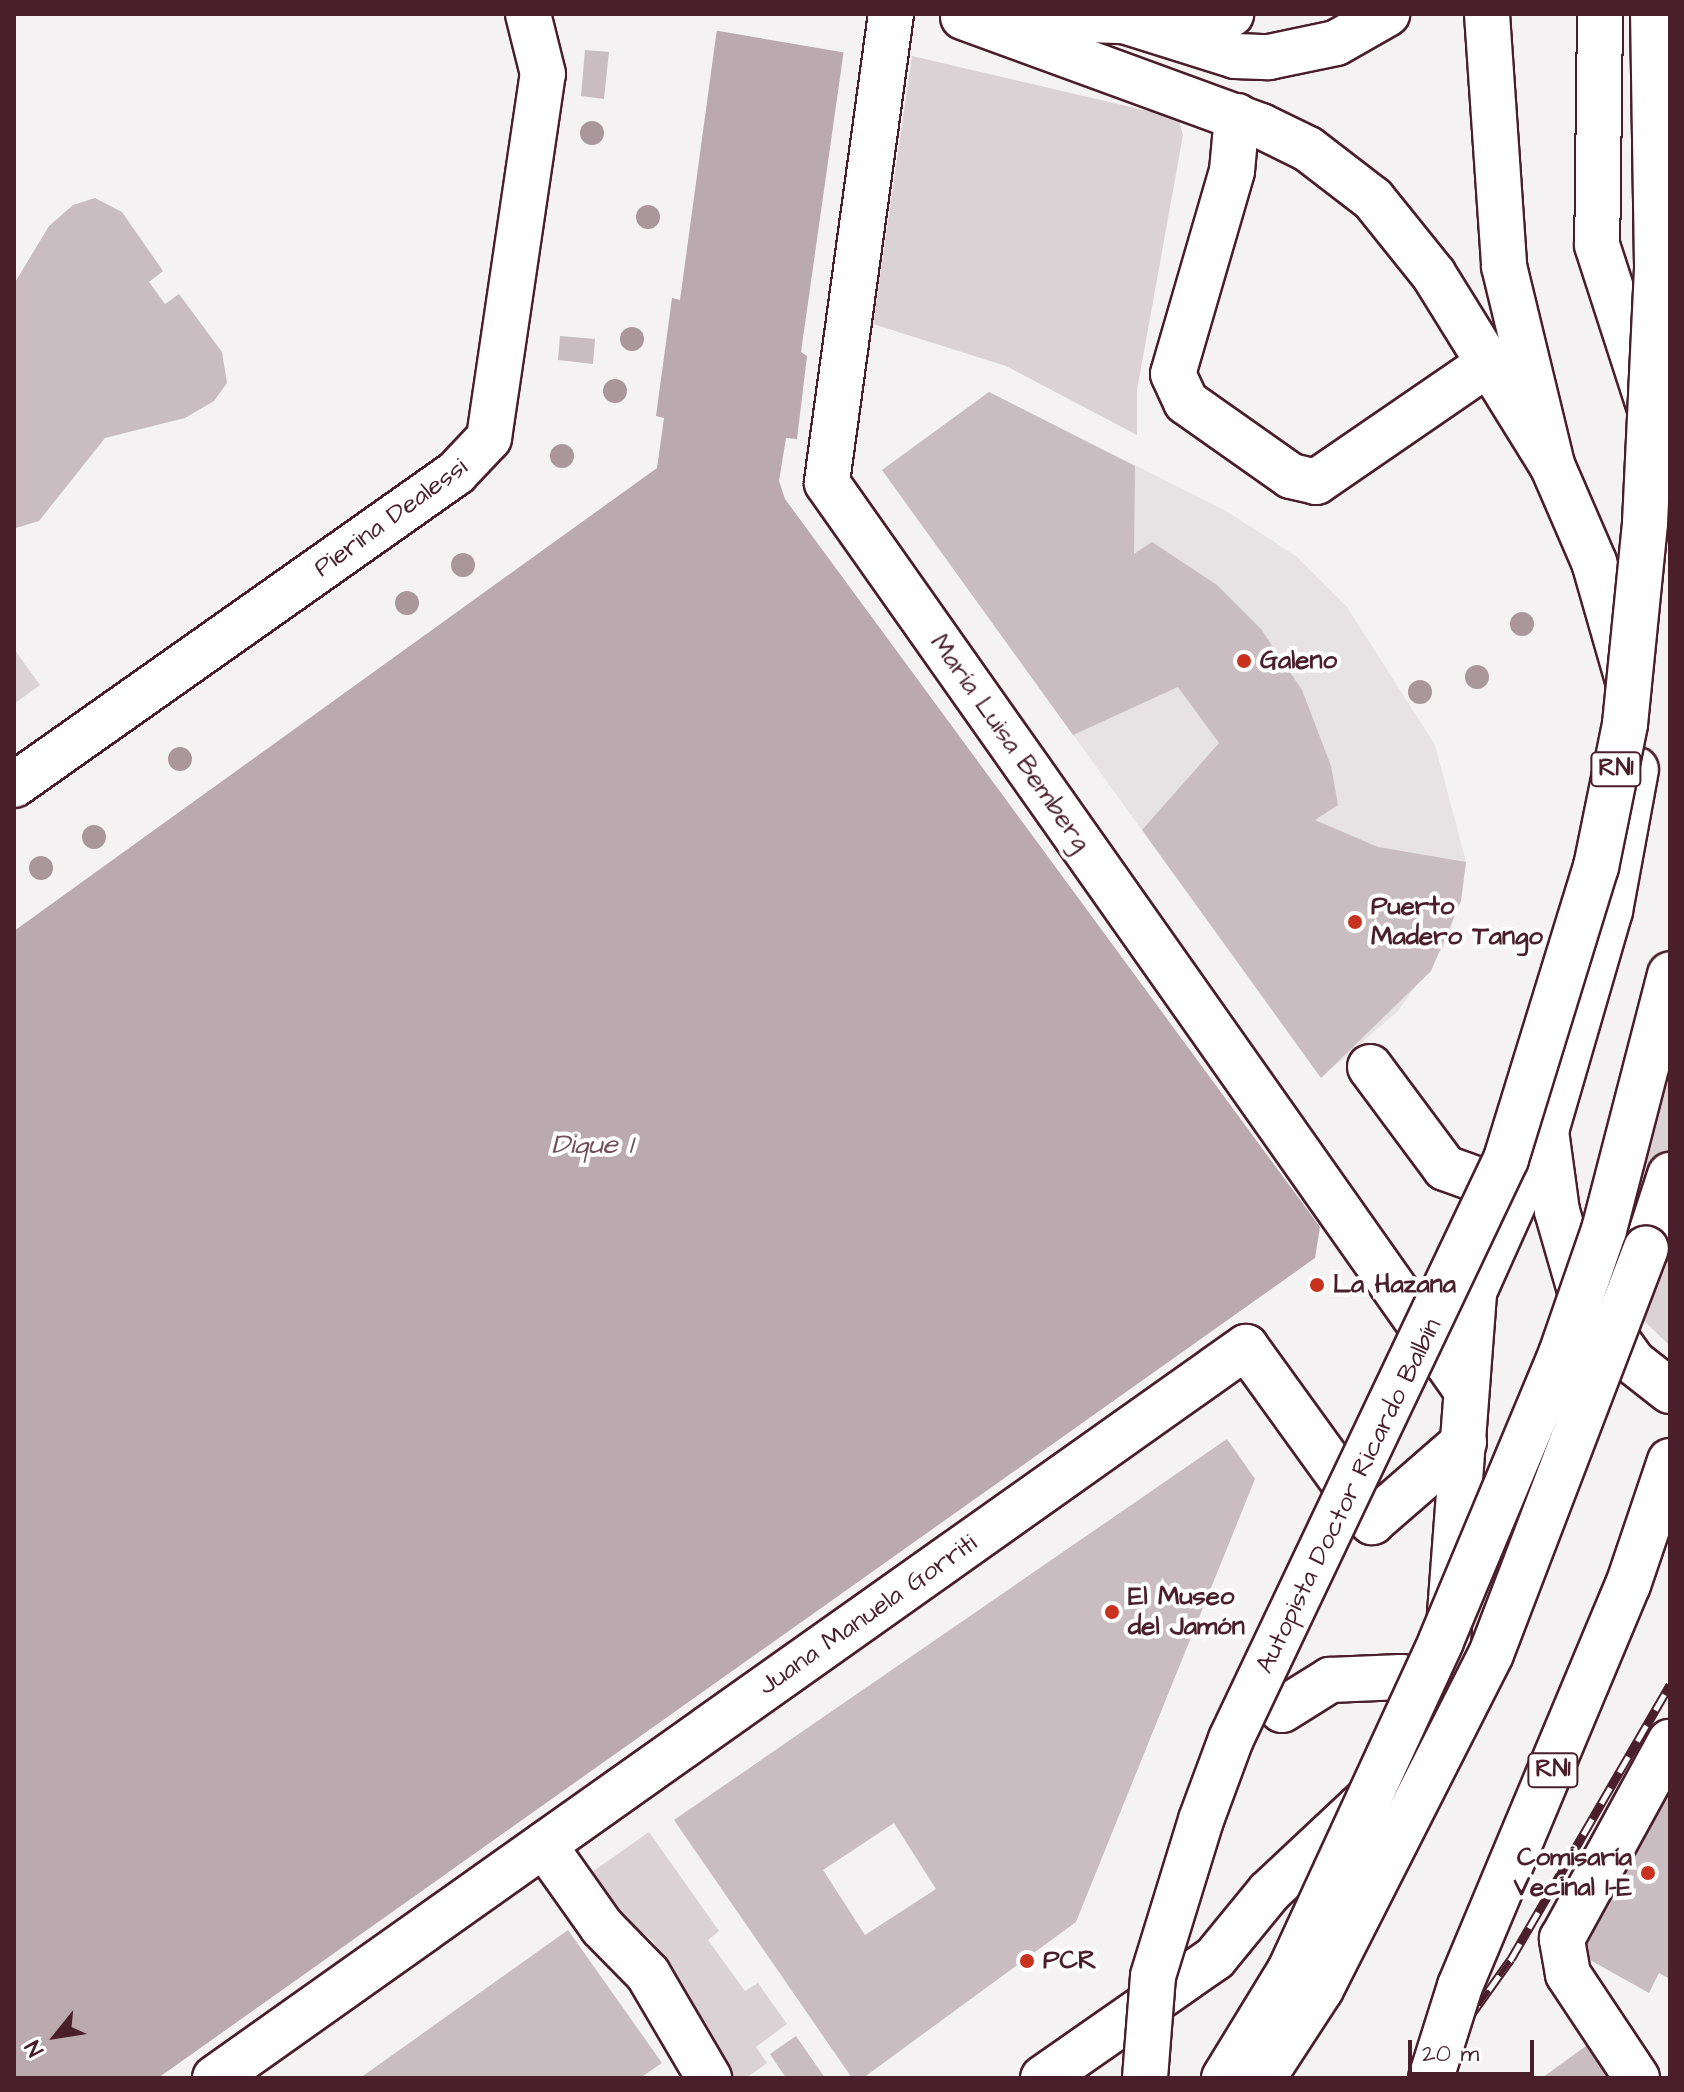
<!DOCTYPE html>
<html>
<head>
<meta charset="utf-8">
<style>
	body { margin:0 }
	#map { position:relative; width:1684px; height:2092px; overflow:hidden; background:#f4f2f2; font-family:"Architects Daughter",sans-serif }
	div>[style] { position:absolute }
	[style*='--x'] { left:calc(var(--x)*1px); top:calc(var(--y)*1px); width:calc(var(--w)*1px); rotate:calc(var(--a)*1deg) }
	.built>* { inset:0; background:#e7e2e3 }
	.green>* { inset:0; background:#dbd2d5 }
	.water>* { inset:0; background:#baa9ae }
	.pier>* { inset:0; background:#f4f2f2 }
	.building>* { inset:0; background:#cabdc1 }
	.roads { filter:drop-shadow(2px 0 #4a1f2b) drop-shadow(-2px 0 #4a1f2b) drop-shadow(0 2px #4a1f2b) drop-shadow(0 -2px #4a1f2b) }
	.minor>* { height:44px; margin:-22px; padding:0 22px; transform-origin:22px; border-radius:22px; background:#fff }
	.major>* { height:44px; margin:-22px; padding:0 22px; transform-origin:22px; border-radius:22px; background:#fff }
	.highway>* { height:44px; margin:-22px; padding:0 22px; transform-origin:22px; border-radius:22px; background:#fff }
	.rail>* { height:9px; margin-top:-4.5px; transform-origin:0; background:repeating-linear-gradient(90deg,#fff 0 18px,#4a1f2b 0 36px); box-sizing:border-box; border-block:2px solid #4a1f2b }
	.bridges { filter:drop-shadow(2px 0 #4a1f2b) drop-shadow(-2px 0 #4a1f2b) drop-shadow(0 2px #4a1f2b) drop-shadow(0 -2px #4a1f2b) }
	.highway-bridge>* { height:44px; margin:-22px; padding:0 22px; transform-origin:22px; border-radius:22px; background:#fff }
	.trees>* { width:24px; height:24px; margin:-12px; border-radius:50%; background:#aa979c }
	.dots>* { width:22px; height:22px; translate:-50% -50%; box-sizing:border-box; border:4px solid #fff; border-radius:50% }
	span { translate:-50% -50%; white-space:nowrap; text-align:center; line-height:1.15; -webkit-text-stroke:8px #fff; paint-order:stroke }
	.shield-label span { padding:2px 6px; background:#fff; border:2px solid; border-radius:6px; -webkit-text-stroke-width:0 }
	.shield-label { font-size:24px; color:#4a1f2b; font-weight:700 }
	.street-label { font-size:26px; color:#4a1f2b }
	.poi-label { font-size:26px; color:#4a1f2b; font-weight:700 }
	.left { translate:0 -50%; text-align:left }
	.right { translate:-100% -50%; text-align:right }
	.water-label { font-size:28px; color:#714f59; font-style:italic }
	.frame { position:absolute; inset:0; border:16px solid #4a1f2b; pointer-events:none }
	.north { position:absolute; left:16px; top:1996px; width:80px; height:80px; -webkit-text-stroke:6px #fff; paint-order:stroke; rotate:240deg; font-size:22px; font-weight:700; line-height:32px; text-align:center; color:#4a1f2b }
	.north::after { content:''; display:block; margin:auto; width:28px; height:36px; background:#4a1f2b; clip-path:polygon(50% 0,100% 100%,50% 72%,0 100%) }
	.scale { position:absolute; left:1408px; top:2040px; width:126px; height:36px; box-sizing:border-box; border:4px solid #4a1f2b; border-top:0; padding-left:10px; font-size:24px; line-height:28px; white-space:nowrap; color:#4a1f2b; -webkit-text-stroke:6px #fff; paint-order:stroke }
</style>
</head>
<body>
<div id="map">
	<div class="built">
		<div style="clip-path:polygon(989px 392px,1226px 511px,1296px 556px,1347px 607px,1435px 745px,1466px 862px,1449px 939px,1398px 1011px,1321px 1078px,882px 470px)"></div>
	</div>
	<div class="green">
		<div style="clip-path:polygon(912px 56px,1178px 118px,1183px 135px,1137px 390px,1137px 435px,1006px 366px,873px 324px)"></div>
		<div style="clip-path:polygon(14px 649px,40px 685px,14px 704px)"></div>
		<div style="clip-path:polygon(1670px 966px,1670px 1346px,1603px 1281px)"></div>
		<div style="clip-path:polygon(649px 1832px,719px 1931px,708px 1940px,745px 1991px,758px 1983px,787px 2024px,756px 2047px,767px 2063px,746px 2078px,730px 2078px,653px 1941px,606px 1905px,585px 1877px)"></div>
	</div>
	<div class="water">
		<div style="clip-path:polygon(719px 14px,849px 14px,801px 352px,807px 356px,797px 439px,786px 438px,779px 481px,785px 499px,1320px 1227px,1315px 1258px,158px 2078px,14px 2078px,14px 931px,657px 468px,664px 418px,656px 416px,672px 298px,680px 300px)"></div>
	</div>
	<div class="pier">
		<div style="clip-path:polygon(715px 14px,853px 14px,847px 53px,713px 30px)"></div>
	</div>
	<div class="building">
		<div style="clip-path:polygon(585px 50px,609px 52px,604px 99px,581px 96px)"></div>
		<div style="clip-path:polygon(95px 198px,122px 212px,163px 271px,149px 282px,165px 304px,179px 294px,222px 352px,227px 383px,214px 401px,185px 418px,105px 438px,39px 521px,16px 528px,14px 284px,49px 226px,73px 205px)"></div>
		<div style="clip-path:polygon(560px 336px,595px 339px,593px 364px,558px 360px)"></div>
		<div style="clip-path:polygon(989px 392px,1135px 466px,1134px 554px,1152px 542px,1217px 585px,1261px 629px,1302px 690px,1331px 766px,1338px 805px,1315px 820px,1378px 847px,1466px 862px,1461px 901px,1431px 971px,1321px 1078px,1142px 830px,1219px 743px,1178px 687px,1073px 735px,882px 470px)"></div>
		<div style="clip-path:polygon(evenodd,1227px 1439px,1255px 1479px,1076px 1922px,863px 2078px,852px 2078px,674px 1820px,1227px 1439px,894px 1823px,936px 1889px,865px 1935px,823px 1870px,894px 1823px)"></div>
		<div style="clip-path:polygon(1670px 1791px,1670px 1979px,1659px 1973px,1649px 1993px,1581px 1955px)"></div>
		<div style="clip-path:polygon(568px 1930px,662px 2063px,640px 2078px,360px 2078px)"></div>
		<div style="clip-path:polygon(796px 2036px,825px 2078px,786px 2078px,770px 2054px)"></div>
		<div style="clip-path:polygon(1590px 2043px,1610px 2078px,1542px 2078px)"></div>
	</div>
	<div class="roads">
		<div class="minor">
			<div style="--x:891;--y:14;--w:473;--a:97.8"></div>
			<div style="--x:827;--y:483;--w:1109;--a:54.83"></div>
			<div style="--x:1237;--y:116;--w:55;--a:95.2"></div>
			<div style="--x:1232;--y:171;--w:211;--a:106.2"></div>
			<div style="--x:1173;--y:374;--w:31;--a:65"></div>
			<div style="--x:1186;--y:402;--w:128;--a:35.2"></div>
			<div style="--x:1291;--y:476;--w:26;--a:13"></div>
			<div style="--x:1316;--y:482;--w:214;--a:-34.5"></div>
			<div style="--x:14;--y:785;--w:541;--a:-35.22"></div>
			<div style="--x:456;--y:473;--w:48;--a:-46.7"></div>
			<div style="--x:489;--y:438;--w:368;--a:-81.6"></div>
			<div style="--x:543;--y:74;--w:62;--a:-104"></div>
			<div style="--x:1370;--y:1067;--w:126;--a:53.4"></div>
			<div style="--x:1445;--y:1168;--w:74;--a:19.7"></div>
			<div style="--x:1282;--y:1710;--w:57;--a:-32"></div>
			<div style="--x:1330;--y:1680;--w:71;--a:-2.4"></div>
			<div style="--x:1401;--y:1677;--w:40;--a:8.5"></div>
			<div style="--x:544;--y:1845;--w:100;--a:54.7"></div>
			<div style="--x:602;--y:1927;--w:66;--a:45.6"></div>
			<div style="--x:648;--y:1974;--w:121;--a:59.6"></div>
			<div style="--x:215;--y:2078;--w:1264;--a:-35.34"></div>
			<div style="--x:1246;--y:1347;--w:216;--a:54.2"></div>
			<div style="--x:1372;--y:1522;--w:122;--a:-41"></div>
			<div style="--x:1637;--y:2078;--w:125;--a:-123.6"></div>
			<div style="--x:1568;--y:1974;--w:36;--a:-100"></div>
			<div style="--x:1562;--y:1939;--w:225;--a:-61.3"></div>
		</div>
		<div class="major">
			<div style="--x:1600;--y:14;--w:231;--a:90.7"></div>
			<div style="--x:1597;--y:245;--w:172;--a:72.1"></div>
			<div style="--x:963;--y:17;--w:317;--a:20.1"></div>
			<div style="--x:1261;--y:126;--w:52;--a:26.1"></div>
			<div style="--x:1308;--y:149;--w:82;--a:37.6"></div>
			<div style="--x:1373;--y:199;--w:97;--a:51.2"></div>
			<div style="--x:1434;--y:275;--w:224;--a:58.2"></div>
			<div style="--x:1552;--y:465;--w:106;--a:66.6"></div>
			<div style="--x:1594;--y:562;--w:127;--a:74"></div>
			<div style="--x:1002;--y:17;--w:173;--a:2"></div>
			<div style="--x:1175;--y:23;--w:57;--a:-9.1"></div>
			<div style="--x:1546;--y:1131;--w:81;--a:82.2"></div>
			<div style="--x:1557;--y:1211;--w:79;--a:73.9"></div>
			<div style="--x:1579;--y:1287;--w:92;--a:54.2"></div>
			<div style="--x:1633;--y:1362;--w:47;--a:38.1"></div>
			<div style="--x:1043;--y:2078;--w:210;--a:-34.9"></div>
			<div style="--x:1215;--y:1958;--w:85;--a:-50.7"></div>
			<div style="--x:1269;--y:1892;--w:167;--a:-43.1"></div>
			<div style="--x:1391;--y:1778;--w:68;--a:-55.1"></div>
			<div style="--x:1430;--y:1722;--w:71;--a:-76.2"></div>
			<div style="--x:1447;--y:1653;--w:362;--a:-85.7"></div>
			<div style="--x:1474;--y:1292;--w:176;--a:-65.9"></div>
			<div style="--x:1546;--y:1131;--w:229;--a:-73.8"></div>
			<div style="--x:1610;--y:911;--w:144;--a:-79.6"></div>
		</div>
		<div class="highway">
			<div style="--x:1487;--y:14;--w:253;--a:86.1"></div>
			<div style="--x:1504;--y:266;--w:205;--a:76.4"></div>
			<div style="--x:1124;--y:21;--w:116;--a:17.5"></div>
			<div style="--x:1235;--y:56;--w:34;--a:2"></div>
			<div style="--x:1269;--y:57;--w:68;--a:-11.8"></div>
			<div style="--x:1336;--y:43;--w:59;--a:-29.6"></div>
			<div style="--x:1646;--y:1249;--w:78;--a:-72"></div>
		</div>
	</div>
	<div class="rail">
		<div style="--x:1426;--y:2078;--w:146;--a:-54.5"></div>
		<div style="--x:1511;--y:1959;--w:317;--a:-59.9"></div>
	</div>
	<div class="bridges">
		<div class="highway-bridge">
			<div style="--x:1145;--y:2078;--w:102;--a:-85.5"></div>
			<div style="--x:1153;--y:1976;--w:163;--a:-72.9"></div>
			<div style="--x:1201;--y:1820;--w:86;--a:-69.7"></div>
			<div style="--x:1231;--y:1739;--w:642;--a:-64.63"></div>
			<div style="--x:1506;--y:1159;--w:306;--a:-72.9"></div>
			<div style="--x:1596;--y:867;--w:146;--a:-78.5"></div>
			<div style="--x:1625;--y:724;--w:202;--a:-84.3"></div>
			<div style="--x:1645;--y:523;--w:258;--a:-87.3"></div>
			<div style="--x:1657;--y:265;--w:251;--a:-90.9"></div>
			<div style="--x:1224;--y:2078;--w:127;--a:-58.6"></div>
			<div style="--x:1290;--y:1970;--w:362;--a:-65.3"></div>
			<div style="--x:1441;--y:1641;--w:311;--a:-67.3"></div>
			<div style="--x:1561;--y:1354;--w:131;--a:-70.9"></div>
			<div style="--x:1604;--y:1230;--w:264;--a:-75.5"></div>
			<div style="--x:1263;--y:2078;--w:106;--a:-56.9"></div>
			<div style="--x:1321;--y:1989;--w:376;--a:-63.1"></div>
			<div style="--x:1491;--y:1654;--w:434;--a:-69.1"></div>
			<div style="--x:1431;--y:2078;--w:96;--a:-72.5"></div>
			<div style="--x:1460;--y:1986;--w:435;--a:-67.3"></div>
			<div style="--x:1628;--y:1585;--w:131;--a:-71.3"></div>
		</div>
	</div>
	<div class="trees">
		<div style="left:592px;top:133px"></div>
		<div style="left:648px;top:217px"></div>
		<div style="left:632px;top:339px"></div>
		<div style="left:615px;top:391px"></div>
		<div style="left:562px;top:456px"></div>
		<div style="left:463px;top:565px"></div>
		<div style="left:407px;top:603px"></div>
		<div style="left:1522px;top:624px"></div>
		<div style="left:1477px;top:677px"></div>
		<div style="left:1420px;top:692px"></div>
		<div style="left:180px;top:759px"></div>
		<div style="left:94px;top:837px"></div>
		<div style="left:41px;top:868px"></div>
	</div>
	<div class="dots">
		<div style="left:1244px;top:661px;background:#c8321e"></div>
		<div style="left:1355px;top:922px;background:#c8321e"></div>
		<div style="left:1317px;top:1285px;background:#c8321e"></div>
		<div style="left:1112px;top:1612px;background:#c8321e"></div>
		<div style="left:1648px;top:1873px;background:#c8321e"></div>
		<div style="left:1027px;top:1961px;background:#c8321e"></div>
	</div>
	<div class="shield-label">
		<span style="left:1616px;top:769px">RN1</span>
		<span style="left:1553px;top:1770px">RN1</span>
	</div>
	<div class="street-label">
		<span style="left:391px;top:518px;rotate:-36deg">Pierina Dealessi</span>
		<span style="left:1010px;top:743px;rotate:55deg">María Luisa Bemberg</span>
		<span style="left:1349px;top:1496px;rotate:-64deg">Autopista Doctor Ricardo Balbín</span>
		<span style="left:868px;top:1615px;rotate:-35deg">Juana Manuela Gorriti</span>
	</div>
	<div class="poi-label">
		<span class="left" style="left:1260px;top:661px">Galeno</span>
		<span class="left" style="left:1371px;top:922px">Puerto<br>Madero Tango</span>
		<span class="left" style="left:1333px;top:1285px">La Hazana</span>
		<span class="left" style="left:1128px;top:1612px">El Museo<br>del Jamón</span>
		<span class="right" style="left:1632px;top:1873px">Comisaría<br>Vecinal 1-E</span>
		<span class="left" style="left:1043px;top:1961px">PCR</span>
	</div>
	<div class="water-label">
		<span style="left:592px;top:1145px">Dique 1</span>
	</div>
	<div class="frame"></div>
	<div class="north">N</div>
	<div class="scale">20 m</div>
</div>
</body>
</html>
